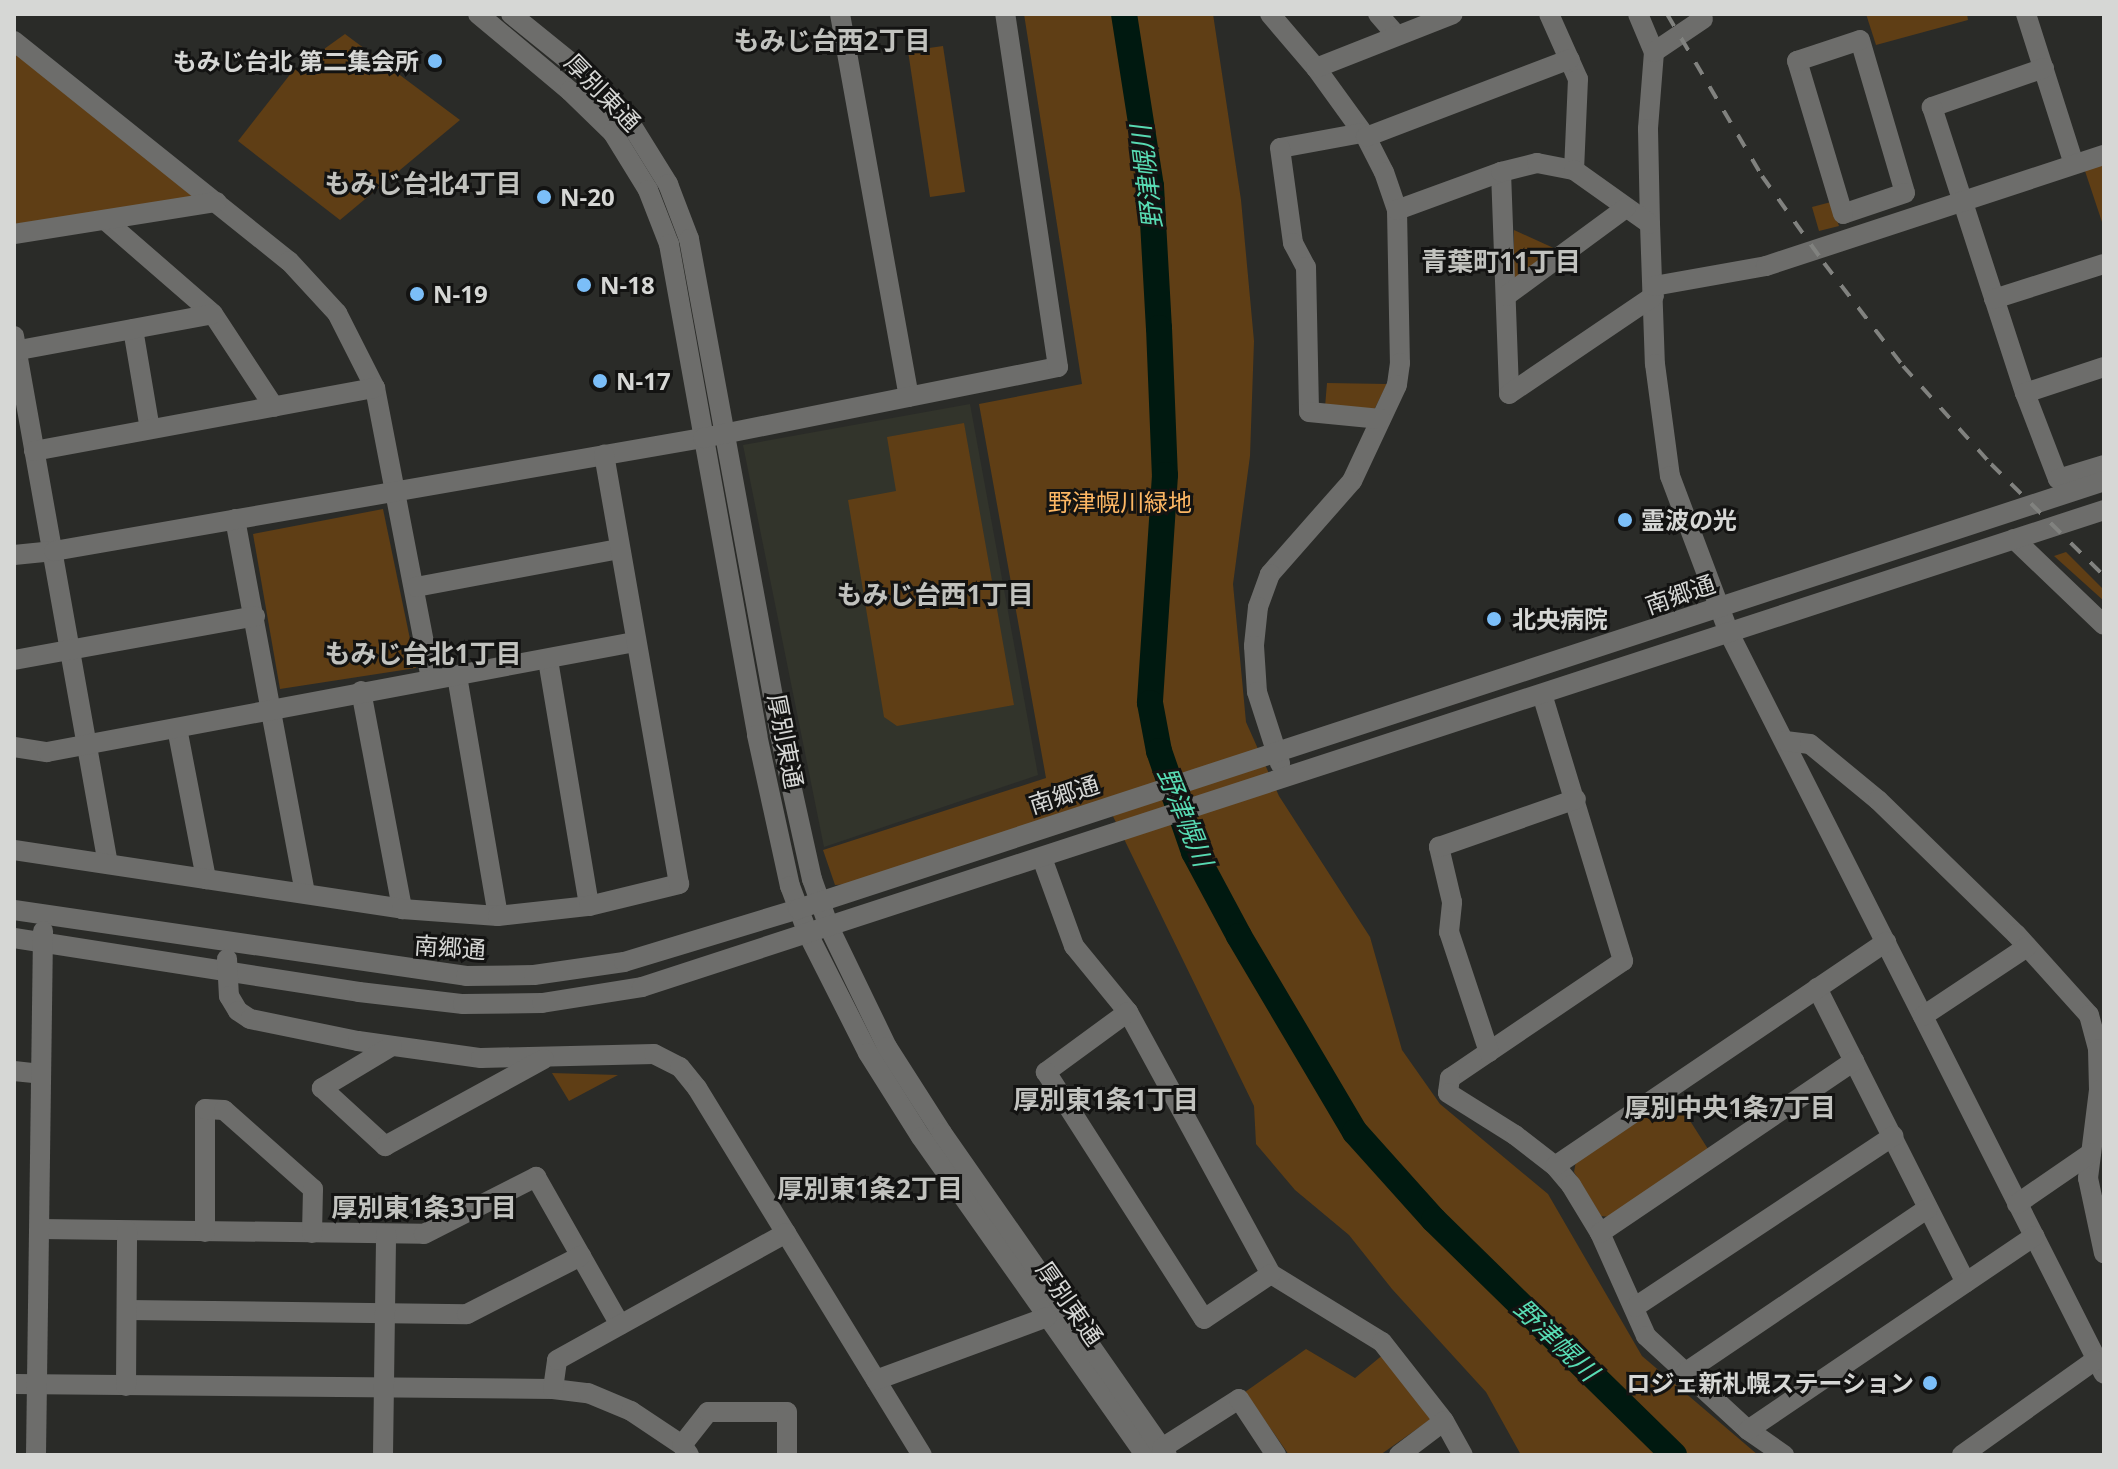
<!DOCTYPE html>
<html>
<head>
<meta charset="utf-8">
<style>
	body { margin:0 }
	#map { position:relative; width:2118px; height:1469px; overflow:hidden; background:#2a2b28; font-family:"Open Sans","Noto Sans JP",sans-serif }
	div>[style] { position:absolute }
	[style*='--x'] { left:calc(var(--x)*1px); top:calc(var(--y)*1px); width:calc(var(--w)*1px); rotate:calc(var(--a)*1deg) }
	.built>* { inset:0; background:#32342b }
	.green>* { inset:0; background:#5f3e15 }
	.river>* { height:26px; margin:-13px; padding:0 13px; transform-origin:13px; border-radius:13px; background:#001910 }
	.minor>* { height:20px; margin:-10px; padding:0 10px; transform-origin:10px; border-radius:10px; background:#6d6d6b }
	.rail>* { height:4px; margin-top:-2px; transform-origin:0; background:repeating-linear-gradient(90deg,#81827f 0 14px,transparent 0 28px) }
	.dots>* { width:22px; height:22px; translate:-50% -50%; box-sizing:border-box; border:4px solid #131312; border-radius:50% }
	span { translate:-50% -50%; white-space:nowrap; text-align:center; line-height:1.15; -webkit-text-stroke:6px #131312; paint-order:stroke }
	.poi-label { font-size:24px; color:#d6d7d5; font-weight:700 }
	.right { translate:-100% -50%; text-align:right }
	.left { translate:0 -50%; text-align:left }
	.street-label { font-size:24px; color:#d6d7d5 }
	.park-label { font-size:24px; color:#fdb764 }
	.neighbourhood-label { font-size:26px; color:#c1c2be; font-weight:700 }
	.water-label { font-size:26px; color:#58dbb3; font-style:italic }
	.frame { position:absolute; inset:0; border:16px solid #d6d7d5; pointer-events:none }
</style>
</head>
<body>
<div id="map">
	<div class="built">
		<div style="clip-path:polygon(970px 404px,1038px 775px,824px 847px,743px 445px)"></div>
	</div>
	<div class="green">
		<div style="clip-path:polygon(1024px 14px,1213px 14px,1241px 200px,1254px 341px,1250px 456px,1233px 584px,1246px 722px,1279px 796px,1370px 937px,1402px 1050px,1440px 1104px,1548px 1194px,1642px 1356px,1758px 1455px,1521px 1455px,1486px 1392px,1392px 1289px,1349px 1235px,1295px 1190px,1256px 1144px,1254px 1106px,1107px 804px,867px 883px,835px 885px,823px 850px,1046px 778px,979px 404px,1082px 384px)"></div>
		<div style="clip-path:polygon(1866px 14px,1967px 14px,1968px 20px,1876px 45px)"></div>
		<div style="clip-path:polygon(345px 34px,460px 120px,340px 220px,238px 141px,292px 72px)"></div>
		<div style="clip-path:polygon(943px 46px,965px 192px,930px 197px,908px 51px)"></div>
		<div style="clip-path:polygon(14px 48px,205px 204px,14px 232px)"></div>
		<div style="clip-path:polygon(2104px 155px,2104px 228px,2082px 162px)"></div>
		<div style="clip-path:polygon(1831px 202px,1839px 226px,1819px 231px,1812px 207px)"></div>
		<div style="clip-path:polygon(1514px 230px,1558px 250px,1514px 283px)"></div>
		<div style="clip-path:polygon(1327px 383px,1387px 384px,1373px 412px,1325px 407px)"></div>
		<div style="clip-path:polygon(964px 423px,1014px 705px,897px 726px,884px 717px,848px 500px,896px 491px,887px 437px)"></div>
		<div style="clip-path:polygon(383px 509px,416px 668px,280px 689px,253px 534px)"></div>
		<div style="clip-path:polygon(2066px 552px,2104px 590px,2104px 601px,2054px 556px)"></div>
		<div style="clip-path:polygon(552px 1073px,618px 1075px,569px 1101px)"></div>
		<div style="clip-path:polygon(1673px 1094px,1708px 1149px,1610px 1217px,1601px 1216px,1574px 1172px,1576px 1161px)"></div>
		<div style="clip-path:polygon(1306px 1349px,1355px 1378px,1385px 1353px,1434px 1417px,1380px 1455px,1289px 1455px,1245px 1392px)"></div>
	</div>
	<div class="river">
		<div style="--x:1124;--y:14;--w:174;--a:81.1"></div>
		<div style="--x:1151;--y:186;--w:142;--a:86.8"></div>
		<div style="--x:1159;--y:328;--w:147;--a:87.7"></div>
		<div style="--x:1165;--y:475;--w:228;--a:93.8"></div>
		<div style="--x:1150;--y:703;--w:49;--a:79.4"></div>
		<div style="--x:1159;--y:751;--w:107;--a:70.9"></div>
		<div style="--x:1194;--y:852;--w:95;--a:61.8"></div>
		<div style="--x:1239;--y:936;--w:228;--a:59.4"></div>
		<div style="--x:1355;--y:1132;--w:118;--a:48.1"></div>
		<div style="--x:1434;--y:1220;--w:336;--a:44.4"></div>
	</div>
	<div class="minor">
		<div style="--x:478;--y:14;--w:120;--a:39.9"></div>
		<div style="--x:570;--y:91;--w:60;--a:44.3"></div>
		<div style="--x:613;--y:133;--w:67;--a:58.4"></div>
		<div style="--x:648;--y:190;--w:58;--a:68.7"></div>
		<div style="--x:669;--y:244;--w:499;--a:79.8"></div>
		<div style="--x:757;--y:735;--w:155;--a:77.7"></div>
		<div style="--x:790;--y:886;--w:51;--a:69.4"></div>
		<div style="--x:808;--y:934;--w:133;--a:63.2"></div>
		<div style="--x:868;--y:1053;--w:99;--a:57.8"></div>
		<div style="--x:921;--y:1137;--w:389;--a:54.8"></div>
		<div style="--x:511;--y:14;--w:95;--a:39"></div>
		<div style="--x:585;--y:74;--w:55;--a:45"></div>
		<div style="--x:624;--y:113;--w:84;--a:58.2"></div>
		<div style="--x:668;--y:184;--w:59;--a:69.1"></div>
		<div style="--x:689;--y:239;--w:504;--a:79.6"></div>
		<div style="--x:780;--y:735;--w:148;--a:77.5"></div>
		<div style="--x:812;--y:879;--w:51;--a:70.5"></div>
		<div style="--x:829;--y:927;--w:133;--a:64.2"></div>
		<div style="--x:887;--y:1047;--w:102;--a:57.4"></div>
		<div style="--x:942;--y:1133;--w:393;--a:55.1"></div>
		<div style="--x:840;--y:14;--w:389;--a:79.8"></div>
		<div style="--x:1270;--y:14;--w:71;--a:49.6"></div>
		<div style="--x:1316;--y:68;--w:85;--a:54.1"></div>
		<div style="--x:1366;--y:137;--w:39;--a:63"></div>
		<div style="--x:1384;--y:172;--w:40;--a:71.1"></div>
		<div style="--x:1397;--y:210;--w:153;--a:88.9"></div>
		<div style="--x:1400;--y:363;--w:22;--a:98"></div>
		<div style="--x:1397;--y:385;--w:106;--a:115.1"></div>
		<div style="--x:1352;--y:481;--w:124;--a:131.4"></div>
		<div style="--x:1270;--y:574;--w:35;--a:110"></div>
		<div style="--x:1258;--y:607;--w:39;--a:96"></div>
		<div style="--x:1254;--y:646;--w:46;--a:86.3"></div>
		<div style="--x:1257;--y:692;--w:75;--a:72.1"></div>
		<div style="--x:1378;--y:14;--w:28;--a:49"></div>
		<div style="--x:1549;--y:14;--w:71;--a:66"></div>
		<div style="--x:1578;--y:79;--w:91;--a:92.5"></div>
		<div style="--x:1638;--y:14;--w:41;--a:67.2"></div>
		<div style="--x:1654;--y:52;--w:77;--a:94.5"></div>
		<div style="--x:1648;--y:129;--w:95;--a:88.8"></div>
		<div style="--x:1650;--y:224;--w:140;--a:88"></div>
		<div style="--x:1655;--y:364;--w:113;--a:82.4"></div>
		<div style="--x:1670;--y:476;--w:168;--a:69.4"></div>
		<div style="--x:1729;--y:633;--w:830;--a:63.16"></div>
		<div style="--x:2026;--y:14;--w:157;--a:72.3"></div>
		<div style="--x:1860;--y:40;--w:159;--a:73.6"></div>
		<div style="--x:1905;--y:193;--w:65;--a:161.3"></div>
		<div style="--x:1843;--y:214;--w:160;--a:-106.7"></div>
		<div style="--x:1797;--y:61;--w:66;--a:-18.4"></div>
		<div style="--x:14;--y:41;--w:352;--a:38.7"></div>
		<div style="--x:289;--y:261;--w:71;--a:47.3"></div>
		<div style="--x:337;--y:313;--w:84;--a:63.1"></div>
		<div style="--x:375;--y:388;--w:296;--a:79.1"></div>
		<div style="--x:1654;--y:52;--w:59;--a:-34"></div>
		<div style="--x:1316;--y:68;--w:147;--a:-21.5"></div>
		<div style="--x:2044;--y:68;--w:119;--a:160.8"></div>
		<div style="--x:1932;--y:107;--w:301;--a:72"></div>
		<div style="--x:2025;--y:393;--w:92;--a:69"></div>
		<div style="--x:2058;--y:479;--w:48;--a:-16.9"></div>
		<div style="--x:1362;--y:133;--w:83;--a:169.6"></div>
		<div style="--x:1280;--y:148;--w:96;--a:82.2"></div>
		<div style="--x:1293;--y:243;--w:27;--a:62"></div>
		<div style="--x:1306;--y:267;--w:145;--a:88.8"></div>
		<div style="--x:1309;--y:412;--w:72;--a:5.6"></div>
		<div style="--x:1366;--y:137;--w:218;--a:-20.9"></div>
		<div style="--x:1501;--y:172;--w:222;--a:87.9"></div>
		<div style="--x:1509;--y:394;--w:175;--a:-34.1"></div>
		<div style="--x:1397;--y:210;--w:111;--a:-20.1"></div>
		<div style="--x:1501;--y:172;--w:37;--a:-14"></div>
		<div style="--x:1537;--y:163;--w:38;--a:11"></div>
		<div style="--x:1574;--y:170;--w:93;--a:35.4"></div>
		<div style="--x:105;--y:220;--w:143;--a:41"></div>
		<div style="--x:213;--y:314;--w:111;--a:56.7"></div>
		<div style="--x:14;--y:234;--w:205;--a:-9"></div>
		<div style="--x:1654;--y:286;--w:114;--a:-10.1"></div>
		<div style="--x:1766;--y:266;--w:356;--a:-18.2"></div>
		<div style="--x:1506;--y:296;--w:149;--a:-36.3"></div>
		<div style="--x:1994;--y:299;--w:115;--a:-17.7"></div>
		<div style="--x:133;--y:329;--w:101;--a:80.4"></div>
		<div style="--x:14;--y:336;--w:536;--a:79.91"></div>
		<div style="--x:14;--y:351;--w:202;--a:-10.5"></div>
		<div style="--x:2025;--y:393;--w:83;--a:-18.2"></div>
		<div style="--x:34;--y:451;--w:347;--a:-10.5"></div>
		<div style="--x:235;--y:519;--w:381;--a:79.4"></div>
		<div style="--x:2014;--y:539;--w:124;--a:43.7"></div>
		<div style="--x:14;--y:555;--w:40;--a:-5.7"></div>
		<div style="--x:54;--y:551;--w:659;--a:-9.88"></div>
		<div style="--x:703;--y:438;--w:362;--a:-11.3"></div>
		<div style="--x:1058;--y:367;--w:357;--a:-98.5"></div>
		<div style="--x:416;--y:587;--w:207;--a:-10.6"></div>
		<div style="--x:14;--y:660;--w:245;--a:-10.3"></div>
		<div style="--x:548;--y:660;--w:249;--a:80.5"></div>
		<div style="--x:457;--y:676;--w:243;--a:80.3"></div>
		<div style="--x:361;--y:691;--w:222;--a:79.3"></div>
		<div style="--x:1542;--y:694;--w:279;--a:73.1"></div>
		<div style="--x:1623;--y:961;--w:209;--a:145.9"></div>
		<div style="--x:1450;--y:1078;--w:15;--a:98"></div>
		<div style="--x:1448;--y:1093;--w:79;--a:32.1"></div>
		<div style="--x:1515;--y:1135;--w:51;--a:37.8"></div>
		<div style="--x:1555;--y:1166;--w:25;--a:50"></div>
		<div style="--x:1571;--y:1185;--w:56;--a:58.9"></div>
		<div style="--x:1600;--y:1233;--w:113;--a:65.9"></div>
		<div style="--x:1646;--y:1336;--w:139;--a:42.7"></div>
		<div style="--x:1748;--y:1430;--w:44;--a:34.8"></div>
		<div style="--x:177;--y:728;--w:154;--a:79.1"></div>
		<div style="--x:1785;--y:741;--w:25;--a:7"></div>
		<div style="--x:1810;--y:744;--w:88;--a:39.5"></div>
		<div style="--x:1878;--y:800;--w:192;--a:44.2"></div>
		<div style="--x:2016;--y:934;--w:109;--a:48"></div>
		<div style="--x:2089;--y:1015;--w:35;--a:75"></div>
		<div style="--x:2098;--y:1049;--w:41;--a:88.6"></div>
		<div style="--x:2099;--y:1090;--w:89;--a:97.1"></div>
		<div style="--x:2088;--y:1178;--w:77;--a:78"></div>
		<div style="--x:14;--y:747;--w:33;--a:9"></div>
		<div style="--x:47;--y:752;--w:597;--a:-10.61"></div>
		<div style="--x:14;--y:850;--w:392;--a:8.6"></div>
		<div style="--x:402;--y:909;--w:96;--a:4.2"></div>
		<div style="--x:498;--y:916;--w:92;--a:-6.3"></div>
		<div style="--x:589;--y:906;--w:93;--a:-13.7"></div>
		<div style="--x:679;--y:884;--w:436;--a:-99.9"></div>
		<div style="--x:1042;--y:858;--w:94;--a:70"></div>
		<div style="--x:1074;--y:946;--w:85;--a:50.7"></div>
		<div style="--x:1128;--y:1012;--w:298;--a:61.4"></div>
		<div style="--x:1271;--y:1274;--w:130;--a:31.5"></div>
		<div style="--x:1382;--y:1342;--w:100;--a:51.9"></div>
		<div style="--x:1444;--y:1421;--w:39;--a:61"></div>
		<div style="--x:14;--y:910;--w:457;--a:8.3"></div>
		<div style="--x:466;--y:976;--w:68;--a:-0.8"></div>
		<div style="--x:534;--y:975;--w:91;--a:-8.2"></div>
		<div style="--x:624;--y:962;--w:182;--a:-16.9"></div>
		<div style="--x:798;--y:909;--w:1374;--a:-18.14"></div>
		<div style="--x:14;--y:938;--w:349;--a:8.9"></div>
		<div style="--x:359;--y:992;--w:105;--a:6.6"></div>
		<div style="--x:463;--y:1004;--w:79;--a:-0.7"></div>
		<div style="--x:542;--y:1003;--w:101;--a:-9.1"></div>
		<div style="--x:642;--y:987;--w:1538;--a:-18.07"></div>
		<div style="--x:227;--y:959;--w:37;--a:87"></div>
		<div style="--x:229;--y:996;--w:17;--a:59"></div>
		<div style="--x:238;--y:1011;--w:14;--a:34"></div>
		<div style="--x:250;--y:1019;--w:110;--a:11.5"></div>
		<div style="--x:358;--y:1041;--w:124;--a:7.9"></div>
		<div style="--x:481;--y:1058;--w:173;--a:-1.3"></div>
		<div style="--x:654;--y:1054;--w:29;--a:27"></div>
		<div style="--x:680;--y:1067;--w:27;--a:51"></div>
		<div style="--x:697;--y:1088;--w:430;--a:58.5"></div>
		<div style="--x:1817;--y:988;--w:330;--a:63.2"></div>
		<div style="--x:1128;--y:1012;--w:102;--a:143.8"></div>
		<div style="--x:1046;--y:1072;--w:293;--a:57.4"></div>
		<div style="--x:1204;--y:1319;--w:81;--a:-33.9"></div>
		<div style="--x:1923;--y:1016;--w:125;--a:-33.6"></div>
		<div style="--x:392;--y:1046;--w:82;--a:149"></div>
		<div style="--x:322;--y:1088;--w:86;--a:42.6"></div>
		<div style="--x:385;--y:1146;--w:181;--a:-28.7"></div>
		<div style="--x:1489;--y:1052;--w:126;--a:-108.4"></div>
		<div style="--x:1449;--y:932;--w:30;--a:-84"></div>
		<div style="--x:1452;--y:902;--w:57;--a:-103.3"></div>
		<div style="--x:1439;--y:847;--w:145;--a:-19.3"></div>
		<div style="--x:14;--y:1071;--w:27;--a:6"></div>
		<div style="--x:1555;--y:1166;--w:400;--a:-34.1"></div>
		<div style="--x:2017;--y:1204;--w:90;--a:-34.6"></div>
		<div style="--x:40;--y:1229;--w:384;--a:0.7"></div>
		<div style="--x:424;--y:1234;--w:126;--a:-27"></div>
		<div style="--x:536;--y:1177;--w:170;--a:60.4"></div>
		<div style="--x:205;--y:1232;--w:123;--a:-90"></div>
		<div style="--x:205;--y:1109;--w:19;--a:3"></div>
		<div style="--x:224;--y:1110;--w:119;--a:41.6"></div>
		<div style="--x:313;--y:1189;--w:44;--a:91.3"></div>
		<div style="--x:1600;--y:1233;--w:307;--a:-34.1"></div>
		<div style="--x:1635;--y:1307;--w:310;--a:-33.5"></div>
		<div style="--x:127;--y:1310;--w:340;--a:0.7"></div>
		<div style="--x:467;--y:1314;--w:128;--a:-27"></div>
		<div style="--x:1686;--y:1372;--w:292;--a:-34.1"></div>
		<div style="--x:876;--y:1380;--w:182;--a:-20.2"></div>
		<div style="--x:14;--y:1384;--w:539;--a:0.53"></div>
		<div style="--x:553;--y:1389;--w:35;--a:7"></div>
		<div style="--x:588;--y:1393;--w:47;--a:22.7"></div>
		<div style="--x:631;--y:1411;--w:61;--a:33.7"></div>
		<div style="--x:682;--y:1445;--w:12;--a:55"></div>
		<div style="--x:126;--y:1386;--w:155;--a:-89.6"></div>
		<div style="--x:553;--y:1389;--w:29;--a:-82"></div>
		<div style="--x:557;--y:1360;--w:262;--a:-29"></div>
		<div style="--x:1748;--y:1430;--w:346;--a:-34.1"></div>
		<div style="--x:682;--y:1445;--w:42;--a:-51.8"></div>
		<div style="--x:708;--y:1412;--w:79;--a:0"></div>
		<div style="--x:787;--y:1412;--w:43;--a:90"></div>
		<div style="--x:1162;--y:1448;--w:91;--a:-32.5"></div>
		<div style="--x:1239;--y:1399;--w:67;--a:56.5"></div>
		<div style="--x:36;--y:1455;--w:524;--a:-89.23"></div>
		<div style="--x:383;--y:1455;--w:221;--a:-89.2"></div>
		<div style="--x:1399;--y:1455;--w:56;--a:-37.1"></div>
		<div style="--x:1962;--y:1455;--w:163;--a:-35.5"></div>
	</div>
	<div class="rail">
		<div style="--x:1667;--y:14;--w:188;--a:59.6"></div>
		<div style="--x:1762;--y:176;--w:107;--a:54.5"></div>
		<div style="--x:1824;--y:263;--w:130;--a:52.5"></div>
		<div style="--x:1903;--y:366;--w:132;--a:48.1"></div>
		<div style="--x:1991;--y:464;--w:159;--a:44.7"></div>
	</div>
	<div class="dots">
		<div style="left:435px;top:61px;background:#7bbef8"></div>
		<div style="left:544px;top:197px;background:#7bbef8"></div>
		<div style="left:584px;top:285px;background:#7bbef8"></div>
		<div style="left:417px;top:294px;background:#7bbef8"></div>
		<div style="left:600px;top:381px;background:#7bbef8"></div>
		<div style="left:1625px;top:520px;background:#7bbef8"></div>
		<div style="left:1494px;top:619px;background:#7bbef8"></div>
		<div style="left:1930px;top:1383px;background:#7bbef8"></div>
	</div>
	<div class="poi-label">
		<span class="right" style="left:419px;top:61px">もみじ台北 第二集会所</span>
		<span class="left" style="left:560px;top:197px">N-20</span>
		<span class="left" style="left:600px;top:285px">N-18</span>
		<span class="left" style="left:433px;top:294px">N-19</span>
		<span class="left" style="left:616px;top:381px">N-17</span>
		<span class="left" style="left:1641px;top:520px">霊波の光</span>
		<span class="left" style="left:1512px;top:619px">北央病院</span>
		<span class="right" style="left:1914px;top:1383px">ロジェ新札幌ステーション</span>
	</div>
	<div class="street-label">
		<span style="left:603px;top:92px;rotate:46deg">厚別東通</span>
		<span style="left:1680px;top:594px;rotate:-19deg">南郷通</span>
		<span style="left:786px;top:741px;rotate:79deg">厚別東通</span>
		<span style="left:1064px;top:794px;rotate:-18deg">南郷通</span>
		<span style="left:450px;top:947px;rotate:4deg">南郷通</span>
		<span style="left:1070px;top:1303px;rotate:55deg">厚別東通</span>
	</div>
	<div class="park-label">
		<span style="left:1120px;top:502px">野津幌川緑地</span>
	</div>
	<div class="neighbourhood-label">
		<span style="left:832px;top:41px">もみじ台西2丁目</span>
		<span style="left:423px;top:184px">もみじ台北4丁目</span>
		<span style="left:1501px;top:262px">青葉町11丁目</span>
		<span style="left:935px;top:595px">もみじ台西1丁目</span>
		<span style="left:423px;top:654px">もみじ台北1丁目</span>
		<span style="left:1106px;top:1100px">厚別東1条1丁目</span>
		<span style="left:1730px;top:1108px">厚別中央1条7丁目</span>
		<span style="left:870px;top:1189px">厚別東1条2丁目</span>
		<span style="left:424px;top:1208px">厚別東1条3丁目</span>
	</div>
	<div class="water-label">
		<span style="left:1147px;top:177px;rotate:-97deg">野津幌川</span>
		<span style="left:1185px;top:817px;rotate:68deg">野津幌川</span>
		<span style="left:1556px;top:1340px;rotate:44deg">野津幌川</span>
	</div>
	<div class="frame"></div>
</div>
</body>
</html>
